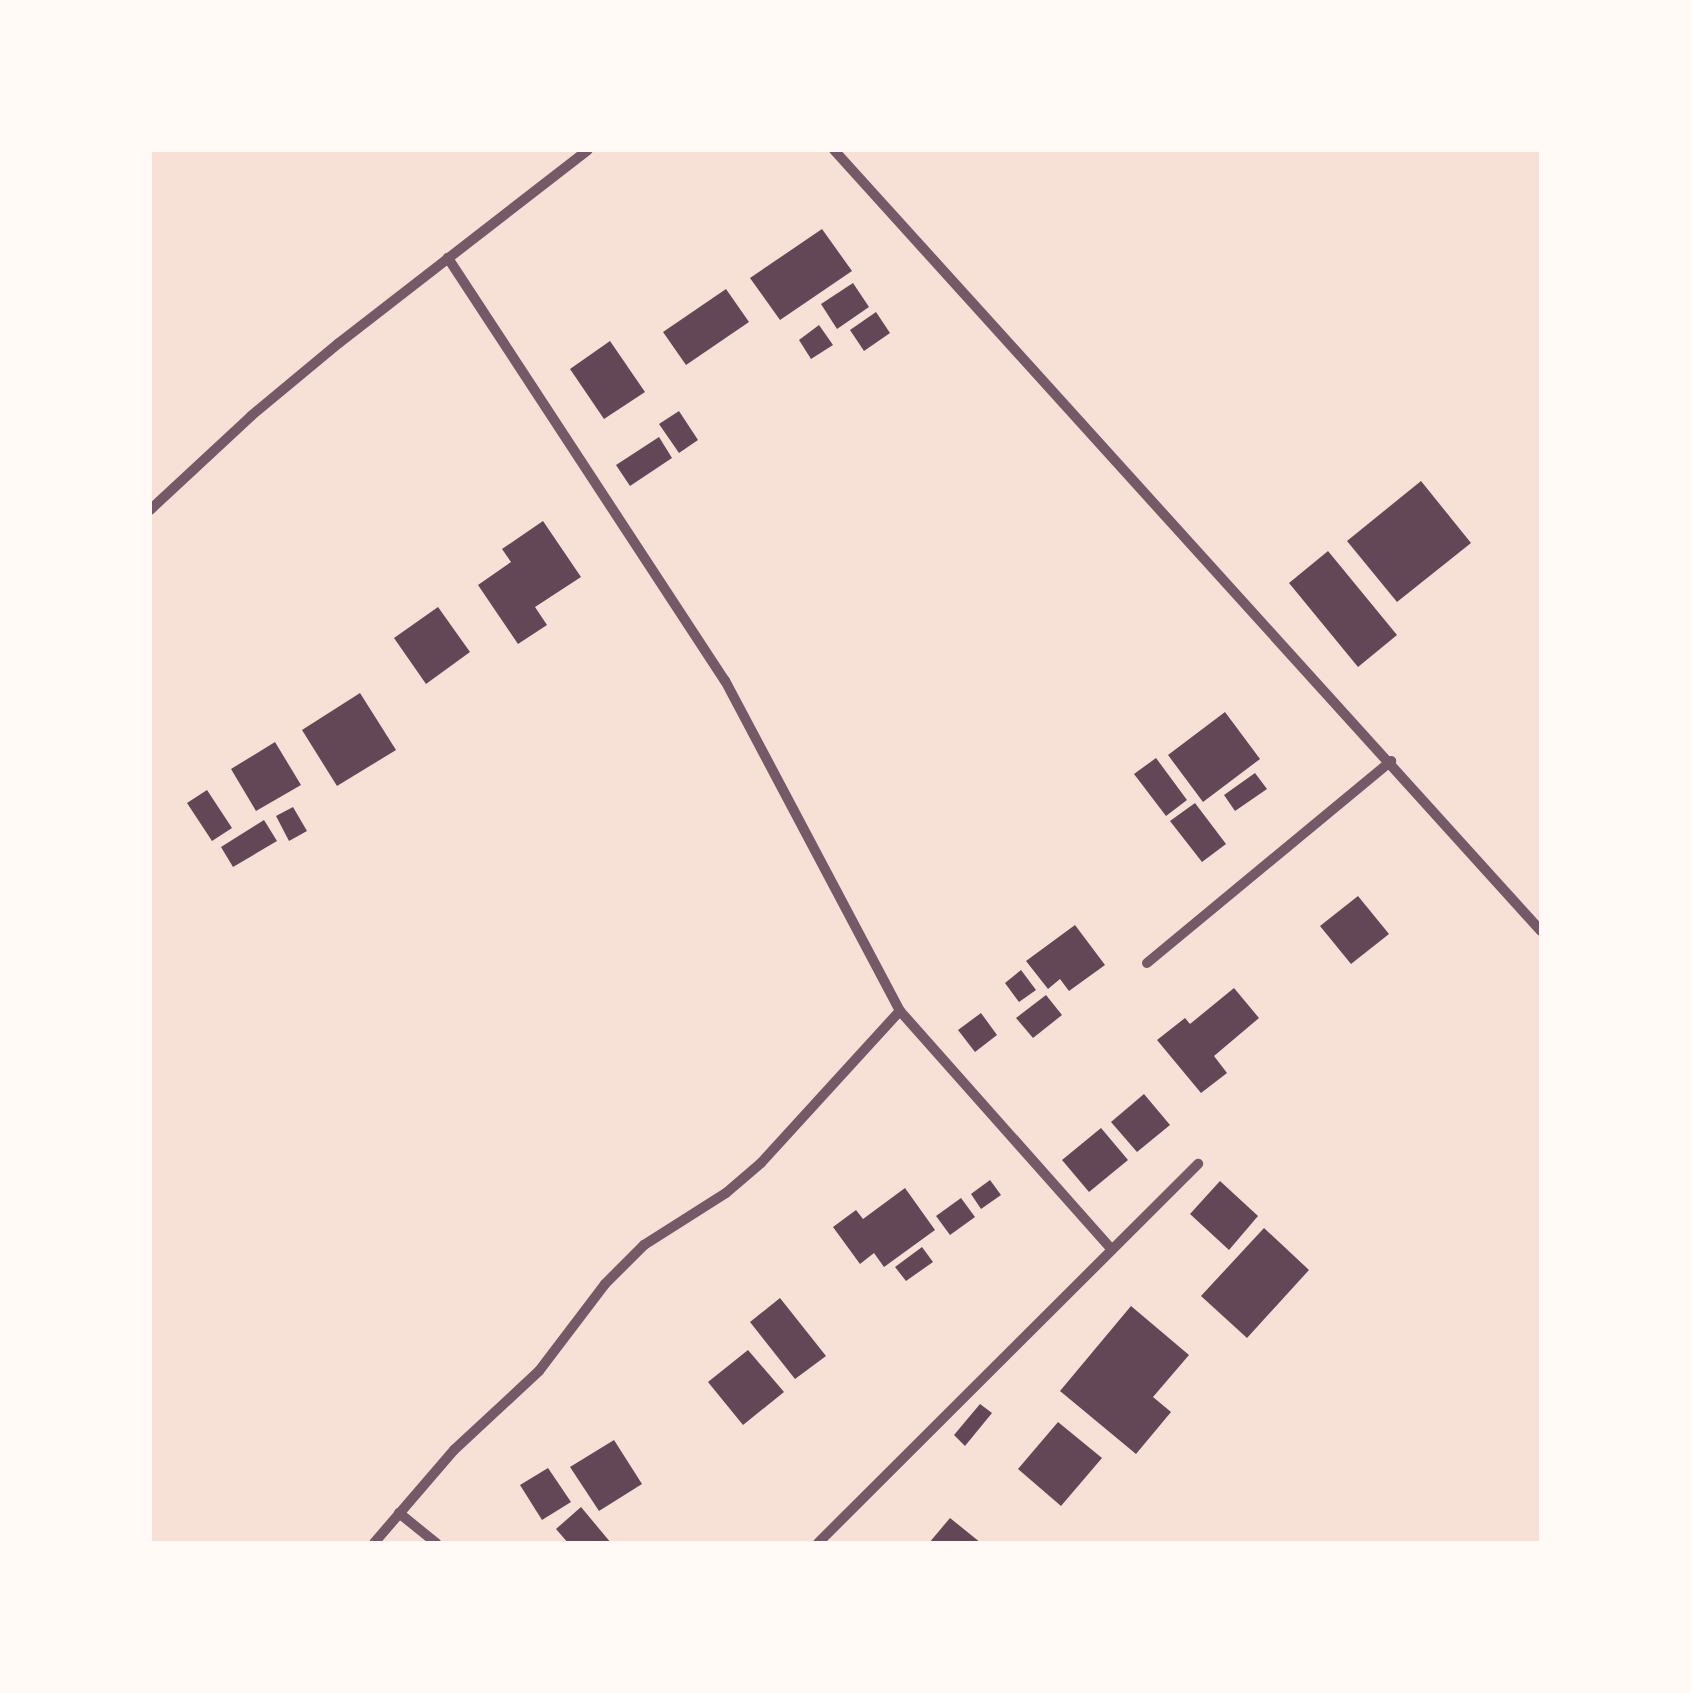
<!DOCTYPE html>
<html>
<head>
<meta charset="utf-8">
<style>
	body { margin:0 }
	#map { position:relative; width:1691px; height:1693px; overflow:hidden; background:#f7e1d7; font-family:"Libre Baskerville",serif }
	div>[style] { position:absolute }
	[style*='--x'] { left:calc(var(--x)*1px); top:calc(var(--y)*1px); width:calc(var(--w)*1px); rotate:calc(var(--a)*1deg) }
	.building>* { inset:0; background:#644757 }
	.minor>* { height:10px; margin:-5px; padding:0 5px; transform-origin:5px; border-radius:5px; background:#755966 }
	span { translate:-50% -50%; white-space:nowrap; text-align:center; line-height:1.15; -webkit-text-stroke:10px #fffaf5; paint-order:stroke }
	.frame { position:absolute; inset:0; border:152px solid #fffaf5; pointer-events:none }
</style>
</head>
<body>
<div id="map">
	<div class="building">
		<div style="clip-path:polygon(822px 229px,852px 271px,780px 320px,750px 278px)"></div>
		<div style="clip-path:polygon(853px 283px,869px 307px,837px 329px,821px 304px)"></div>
		<div style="clip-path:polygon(726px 289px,749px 322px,686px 365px,663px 332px)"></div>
		<div style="clip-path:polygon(876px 312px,890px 333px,864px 351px,850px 330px)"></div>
		<div style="clip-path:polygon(819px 325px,833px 345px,811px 359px,799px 340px)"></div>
		<div style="clip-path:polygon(610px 341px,645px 392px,604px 419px,570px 369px)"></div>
		<div style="clip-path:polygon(679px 411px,698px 440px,679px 453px,659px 424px)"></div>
		<div style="clip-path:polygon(659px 437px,672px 458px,630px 486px,616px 465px)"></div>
		<div style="clip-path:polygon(1421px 481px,1471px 543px,1397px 602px,1347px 541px)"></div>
		<div style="clip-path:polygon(543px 521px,581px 577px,535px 607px,547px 625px,518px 644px,478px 585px,511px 562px,502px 549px)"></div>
		<div style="clip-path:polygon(1328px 551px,1397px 635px,1358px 667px,1289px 583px)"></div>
		<div style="clip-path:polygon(438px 607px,470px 652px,426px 684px,394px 638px)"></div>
		<div style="clip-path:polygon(360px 693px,396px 750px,337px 786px,302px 730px)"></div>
		<div style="clip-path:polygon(1225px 712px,1260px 759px,1203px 802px,1168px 755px)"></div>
		<div style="clip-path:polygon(275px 742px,301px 785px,256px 811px,231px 769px)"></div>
		<div style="clip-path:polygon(1156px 758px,1187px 800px,1166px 816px,1134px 774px)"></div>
		<div style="clip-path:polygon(1255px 773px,1267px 789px,1235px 811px,1224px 795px)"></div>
		<div style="clip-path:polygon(207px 790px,232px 828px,212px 841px,187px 803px)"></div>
		<div style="clip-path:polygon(1195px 803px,1226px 844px,1202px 862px,1170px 821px)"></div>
		<div style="clip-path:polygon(293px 807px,307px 831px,289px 841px,276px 816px)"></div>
		<div style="clip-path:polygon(264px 820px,277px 841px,233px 867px,221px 847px)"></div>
		<div style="clip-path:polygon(1358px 896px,1389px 934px,1351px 964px,1320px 926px)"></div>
		<div style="clip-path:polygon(1075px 925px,1105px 965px,1069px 991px,1060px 979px,1048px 989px,1026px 961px)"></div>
		<div style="clip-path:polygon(1021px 970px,1036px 990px,1019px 1002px,1005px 983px)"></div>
		<div style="clip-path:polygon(1234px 988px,1259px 1018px,1214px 1056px,1227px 1073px,1201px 1093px,1157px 1040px,1185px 1018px,1190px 1024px)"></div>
		<div style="clip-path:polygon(1046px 995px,1062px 1015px,1033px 1038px,1016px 1018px)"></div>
		<div style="clip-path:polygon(981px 1013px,997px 1035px,975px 1052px,958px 1030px)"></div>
		<div style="clip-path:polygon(1144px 1094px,1170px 1125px,1137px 1152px,1111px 1122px)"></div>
		<div style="clip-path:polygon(1101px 1128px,1128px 1160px,1089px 1192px,1062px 1160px)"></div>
		<div style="clip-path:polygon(990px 1180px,1001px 1195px,981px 1209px,971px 1194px)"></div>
		<div style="clip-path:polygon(1220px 1181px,1258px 1216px,1229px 1250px,1190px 1214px)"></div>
		<div style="clip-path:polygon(905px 1188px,935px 1230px,884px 1267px,874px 1253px,860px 1264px,833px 1227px,856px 1210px,863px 1219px)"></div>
		<div style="clip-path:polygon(961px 1198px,975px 1217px,950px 1235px,936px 1216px)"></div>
		<div style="clip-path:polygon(1264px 1228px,1309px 1270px,1247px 1338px,1201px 1296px)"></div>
		<div style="clip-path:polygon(922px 1247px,933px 1262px,906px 1281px,895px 1267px)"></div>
		<div style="clip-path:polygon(780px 1298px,826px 1356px,795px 1379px,750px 1322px)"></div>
		<div style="clip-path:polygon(1131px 1306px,1189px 1355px,1153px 1397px,1171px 1412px,1136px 1454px,1060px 1391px)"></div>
		<div style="clip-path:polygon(748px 1350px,784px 1392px,743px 1425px,708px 1382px)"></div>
		<div style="clip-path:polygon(980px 1404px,992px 1413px,965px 1446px,954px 1435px)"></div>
		<div style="clip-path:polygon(1058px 1422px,1102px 1458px,1061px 1506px,1018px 1469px)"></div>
		<div style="clip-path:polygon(614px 1440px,642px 1484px,599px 1511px,570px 1467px)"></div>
		<div style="clip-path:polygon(548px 1468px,571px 1502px,542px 1520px,520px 1485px)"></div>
		<div style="clip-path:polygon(581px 1507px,611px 1543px,568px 1543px,556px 1529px)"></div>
		<div style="clip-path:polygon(950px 1518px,981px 1543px,929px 1543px)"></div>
	</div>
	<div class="minor">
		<div style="--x:834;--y:150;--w:1053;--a:47.85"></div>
		<div style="--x:150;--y:510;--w:138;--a:-42.9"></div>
		<div style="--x:251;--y:416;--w:114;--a:-39.7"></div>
		<div style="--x:339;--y:343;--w:315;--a:-37.8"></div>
		<div style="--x:1147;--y:963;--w:317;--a:-39.6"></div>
		<div style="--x:900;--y:1011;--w:319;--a:48.4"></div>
		<div style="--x:399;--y:1513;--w:48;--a:39"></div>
		<div style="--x:374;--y:1543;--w:123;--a:-49.3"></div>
		<div style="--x:454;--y:1450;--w:116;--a:-42.9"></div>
		<div style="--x:539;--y:1371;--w:109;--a:-52.8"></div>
		<div style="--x:605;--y:1284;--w:55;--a:-45"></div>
		<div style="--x:644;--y:1245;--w:97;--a:-32.4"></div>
		<div style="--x:726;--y:1193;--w:46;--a:-40.6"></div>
		<div style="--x:761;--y:1163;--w:206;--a:-47.6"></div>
		<div style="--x:900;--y:1011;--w:374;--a:-117.9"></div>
		<div style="--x:725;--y:681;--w:506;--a:-123.22"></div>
		<div style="--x:818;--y:1543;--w:537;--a:-44.92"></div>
	</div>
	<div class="frame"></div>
</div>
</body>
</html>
